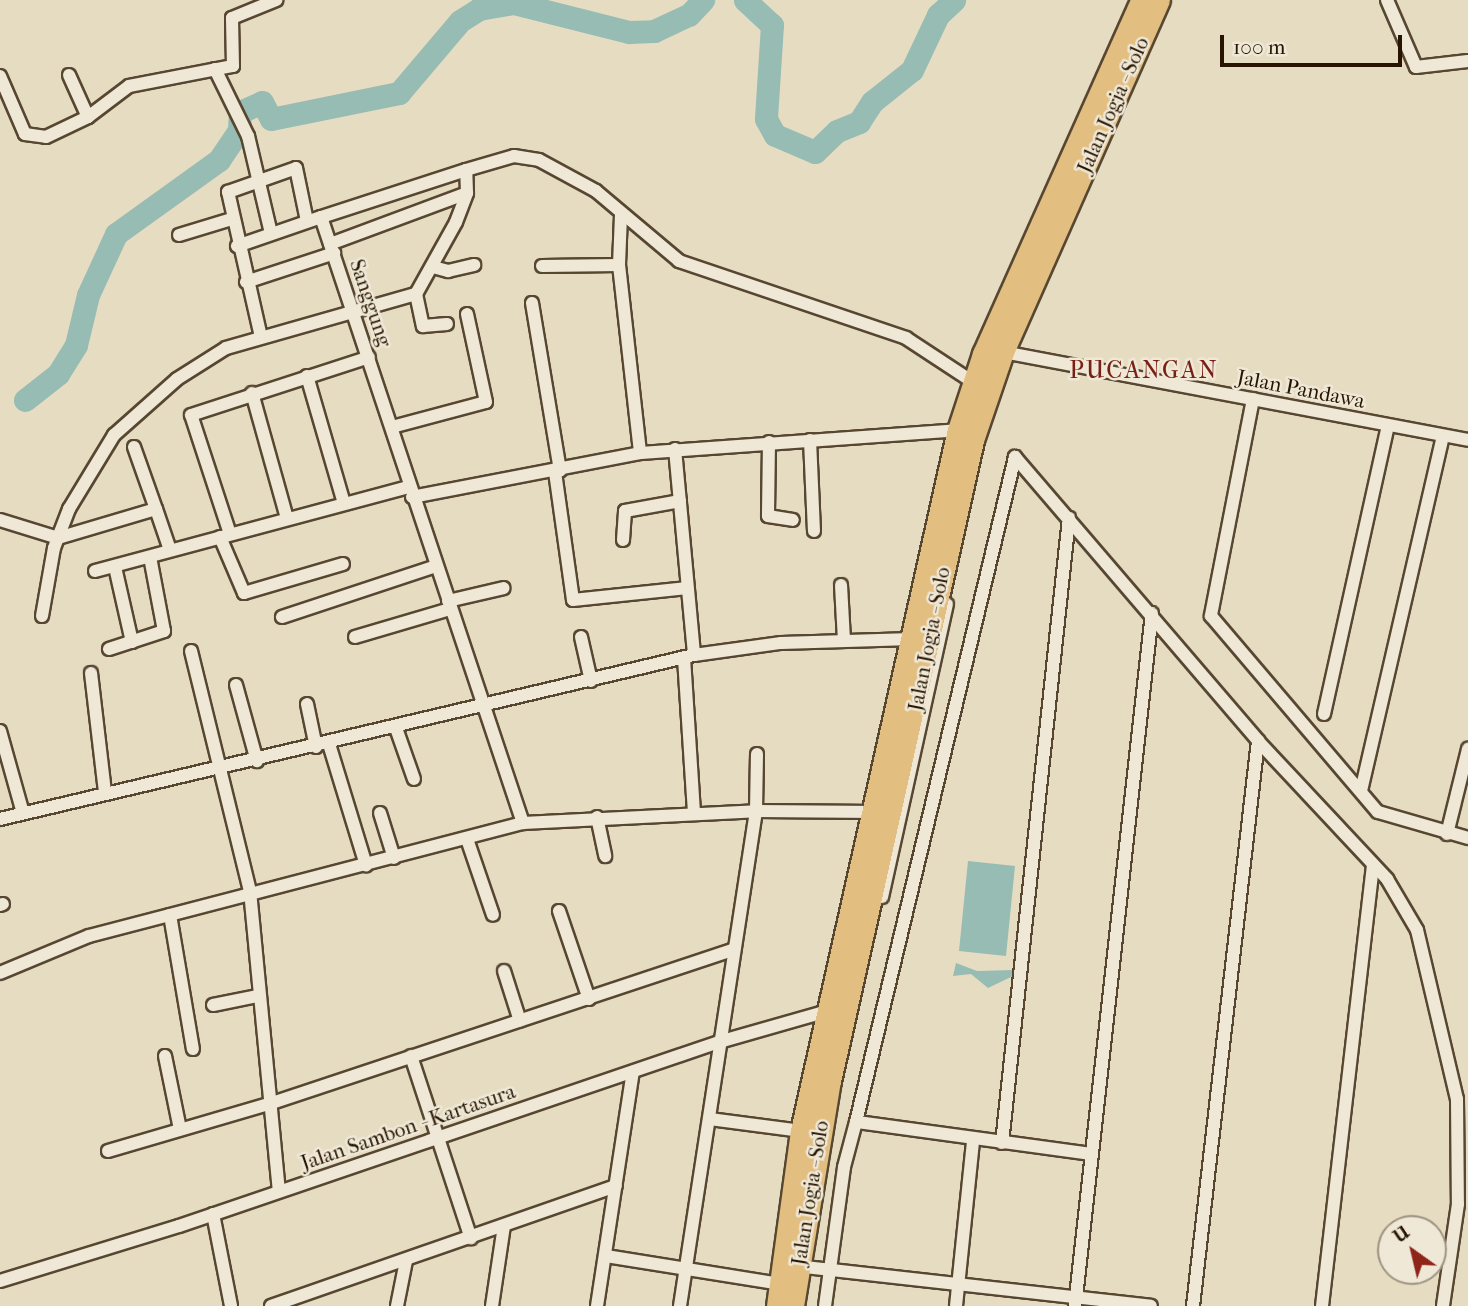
<!DOCTYPE html>
<html>
<head>
<meta charset="utf-8">
<style>
	body { margin:0 }
	#map { position:relative; width:1468px; height:1306px; overflow:hidden; background:#e6dcc2; font-family:"IM FELL French Canon",serif }
	div>[style] { position:absolute }
	[style*='--x'] { left:calc(var(--x)*1px); top:calc(var(--y)*1px); width:calc(var(--w)*1px); rotate:calc(var(--a)*1deg) }
	.water>* { inset:0; background:#96bcb3 }
	.river>* { height:23px; margin:-11.5px; padding:0 11.5px; transform-origin:11.5px; border-radius:11.5px; background:#96bcb3 }
	.roads { filter:drop-shadow(2px 0 #574731) drop-shadow(-2px 0 #574731) drop-shadow(0 2px #574731) drop-shadow(0 -2px #574731) }
	.street>* { height:12px; margin:-6px; padding:0 6px; transform-origin:6px; border-radius:6px; background:#efe8d7 }
	.highway>* { height:21px; margin:-10.5px; padding:0 10.5px; transform-origin:10.5px; border-radius:10.5px; background:#e3be81 }
	span { translate:-50% -50%; white-space:nowrap; text-align:center; line-height:1.15; -webkit-text-stroke:5px #efe8d7; paint-order:stroke }
	.street-label { font-size:21px; color:#271501 }
	.quarter-label { font-size:24px; color:#7a1f14; letter-spacing:2px }
	.north { position:absolute; left:1377px; top:1215px; width:70px; height:70px; box-sizing:border-box; background:#efe8d7; border:2px solid #9f9481; border-radius:50%; rotate:326deg; font-size:19px; font-weight:700; line-height:28px; text-align:center; color:#271501 }
	.north::after { content:''; display:block; margin:auto; width:24px; height:32px; background:#8f2418; clip-path:polygon(50% 0,100% 100%,50% 72%,0 100%) }
	.scale { position:absolute; left:1220px; top:35px; width:182px; height:32px; box-sizing:border-box; border:4px solid #271501; border-top:0; padding-left:9px; font-size:21px; line-height:24px; white-space:nowrap; color:#271501; -webkit-text-stroke:5px #efe8d7; paint-order:stroke }
</style>
</head>
<body>
<div id="map">
	<div class="water">
		<div style="clip-path:polygon(968px 861px,1015px 866px,1006px 956px,959px 951px)"></div>
		<div style="clip-path:polygon(956px 963px,977px 971px,1014px 970px,1013px 976px,988px 988px,971px 974px,953px 976px)"></div>
	</div>
	<div class="river">
		<div style="--x:745;--y:0;--w:37;--a:43"></div>
		<div style="--x:772;--y:25;--w:94;--a:93.7"></div>
		<div style="--x:766;--y:119;--w:18;--a:61"></div>
		<div style="--x:775;--y:135;--w:43;--a:23"></div>
		<div style="--x:815;--y:152;--w:30;--a:-44"></div>
		<div style="--x:837;--y:131;--w:24;--a:-22"></div>
		<div style="--x:859;--y:122;--w:24;--a:-57"></div>
		<div style="--x:872;--y:102;--w:51;--a:-38.7"></div>
		<div style="--x:912;--y:70;--w:61;--a:-64.7"></div>
		<div style="--x:938;--y:15;--w:22;--a:-43"></div>
		<div style="--x:25;--y:400;--w:42;--a:-38.2"></div>
		<div style="--x:58;--y:374;--w:34;--a:-58"></div>
		<div style="--x:76;--y:345;--w:51;--a:-76.5"></div>
		<div style="--x:88;--y:295;--w:67;--a:-65.3"></div>
		<div style="--x:116;--y:234;--w:127;--a:-35.7"></div>
		<div style="--x:219;--y:160;--w:36;--a:-56"></div>
		<div style="--x:239;--y:130;--w:18;--a:-87"></div>
		<div style="--x:240;--y:112;--w:24;--a:-24"></div>
		<div style="--x:262;--y:102;--w:19;--a:62"></div>
		<div style="--x:271;--y:119;--w:131;--a:-11.5"></div>
		<div style="--x:399;--y:93;--w:94;--a:-49.7"></div>
		<div style="--x:460;--y:21;--w:22;--a:-32"></div>
		<div style="--x:479;--y:9;--w:36;--a:-10"></div>
		<div style="--x:514;--y:3;--w:119;--a:14.2"></div>
		<div style="--x:629;--y:32;--w:25;--a:-2"></div>
		<div style="--x:654;--y:31;--w:38;--a:-25"></div>
		<div style="--x:689;--y:15;--w:21;--a:-47"></div>
	</div>
	<div class="roads">
		<div class="street">
			<div style="--x:1387;--y:0;--w:73;--a:66.6"></div>
			<div style="--x:1416;--y:67;--w:52;--a:-6.6"></div>
			<div style="--x:215;--y:69;--w:75;--a:63.8"></div>
			<div style="--x:248;--y:136;--w:100;--a:76.7"></div>
			<div style="--x:69;--y:75;--w:46;--a:65.7"></div>
			<div style="--x:0;--y:76;--w:63;--a:66.7"></div>
			<div style="--x:25;--y:134;--w:21;--a:8"></div>
			<div style="--x:46;--y:137;--w:47;--a:-25.5"></div>
			<div style="--x:88;--y:117;--w:51;--a:-37.1"></div>
			<div style="--x:129;--y:86;--w:106;--a:-10.9"></div>
			<div style="--x:233;--y:66;--w:48;--a:-91.2"></div>
			<div style="--x:232;--y:18;--w:48;--a:-22.2"></div>
			<div style="--x:466;--y:170;--w:50;--a:-16.3"></div>
			<div style="--x:514;--y:156;--w:25;--a:9"></div>
			<div style="--x:539;--y:160;--w:65;--a:28.5"></div>
			<div style="--x:596;--y:191;--w:109;--a:40.1"></div>
			<div style="--x:679;--y:261;--w:240;--a:18.7"></div>
			<div style="--x:906;--y:338;--w:80;--a:33.3"></div>
			<div style="--x:621;--y:215;--w:50;--a:92.3"></div>
			<div style="--x:619;--y:265;--w:189;--a:83.6"></div>
			<div style="--x:179;--y:235;--w:55;--a:-16.8"></div>
			<div style="--x:330;--y:244;--w:146;--a:-20.4"></div>
			<div style="--x:237;--y:246;--w:89;--a:-19"></div>
			<div style="--x:321;--y:217;--w:639;--a:71.57"></div>
			<div style="--x:542;--y:266;--w:77;--a:-0.7"></div>
			<div style="--x:433;--y:267;--w:16;--a:15"></div>
			<div style="--x:448;--y:271;--w:27;--a:-13"></div>
			<div style="--x:246;--y:282;--w:93;--a:-18.2"></div>
			<div style="--x:416;--y:294;--w:33;--a:78"></div>
			<div style="--x:423;--y:326;--w:24;--a:-5"></div>
			<div style="--x:532;--y:303;--w:170;--a:80.5"></div>
			<div style="--x:261;--y:337;--w:149;--a:-102.8"></div>
			<div style="--x:228;--y:192;--w:72;--a:-19.4"></div>
			<div style="--x:296;--y:168;--w:54;--a:78.3"></div>
			<div style="--x:1003;--y:352;--w:473;--a:10.7"></div>
			<div style="--x:307;--y:376;--w:132;--a:73.8"></div>
			<div style="--x:252;--y:393;--w:130;--a:74.4"></div>
			<div style="--x:1253;--y:399;--w:221;--a:101"></div>
			<div style="--x:1211;--y:616;--w:257;--a:49.6"></div>
			<div style="--x:1378;--y:812;--w:94;--a:16.1"></div>
			<div style="--x:392;--y:427;--w:97;--a:-14.9"></div>
			<div style="--x:486;--y:402;--w:90;--a:-102.2"></div>
			<div style="--x:810;--y:440;--w:91;--a:87.5"></div>
			<div style="--x:769;--y:442;--w:74;--a:90.8"></div>
			<div style="--x:768;--y:516;--w:25;--a:9"></div>
			<div style="--x:134;--y:447;--w:66;--a:70.5"></div>
			<div style="--x:675;--y:449;--w:207;--a:84.7"></div>
			<div style="--x:555;--y:472;--w:129;--a:82"></div>
			<div style="--x:573;--y:600;--w:115;--a:-6"></div>
			<div style="--x:412;--y:497;--w:232;--a:-10.9"></div>
			<div style="--x:640;--y:453;--w:319;--a:-4.1"></div>
			<div style="--x:0;--y:520;--w:61;--a:17.2"></div>
			<div style="--x:58;--y:538;--w:102;--a:-16.5"></div>
			<div style="--x:156;--y:509;--w:43;--a:71.1"></div>
			<div style="--x:230;--y:534;--w:125;--a:-108.1"></div>
			<div style="--x:191;--y:415;--w:187;--a:-18"></div>
			<div style="--x:220;--y:537;--w:61;--a:66.8"></div>
			<div style="--x:244;--y:593;--w:103;--a:-16.3"></div>
			<div style="--x:623;--y:540;--w:29;--a:-86"></div>
			<div style="--x:625;--y:511;--w:56;--a:-10.3"></div>
			<div style="--x:115;--y:567;--w:77;--a:77.2"></div>
			<div style="--x:95;--y:571;--w:325;--a:-15"></div>
			<div style="--x:841;--y:585;--w:55;--a:86.9"></div>
			<div style="--x:448;--y:601;--w:57;--a:-13.1"></div>
			<div style="--x:42;--y:616;--w:69;--a:-80"></div>
			<div style="--x:54;--y:548;--w:42;--a:-69"></div>
			<div style="--x:69;--y:509;--w:87;--a:-58.7"></div>
			<div style="--x:114;--y:435;--w:84;--a:-41.6"></div>
			<div style="--x:177;--y:379;--w:58;--a:-32.3"></div>
			<div style="--x:226;--y:348;--w:198;--a:-15.9"></div>
			<div style="--x:416;--y:294;--w:82;--a:-60.9"></div>
			<div style="--x:456;--y:222;--w:31;--a:-69"></div>
			<div style="--x:467;--y:193;--w:23;--a:-92"></div>
			<div style="--x:466;--y:170;--w:152;--a:162"></div>
			<div style="--x:282;--y:617;--w:162;--a:-18.3"></div>
			<div style="--x:355;--y:637;--w:99;--a:-16.4"></div>
			<div style="--x:581;--y:637;--w:45;--a:77.2"></div>
			<div style="--x:109;--y:649;--w:58;--a:-18.1"></div>
			<div style="--x:164;--y:631;--w:75;--a:-100.7"></div>
			<div style="--x:191;--y:651;--w:247;--a:76.2"></div>
			<div style="--x:250;--y:891;--w:301;--a:84.5"></div>
			<div style="--x:684;--y:658;--w:155;--a:86.3"></div>
			<div style="--x:91;--y:673;--w:121;--a:83.3"></div>
			<div style="--x:236;--y:685;--w:79;--a:74.6"></div>
			<div style="--x:307;--y:704;--w:44;--a:78.2"></div>
			<div style="--x:1324;--y:714;--w:295;--a:-77.5"></div>
			<div style="--x:396;--y:728;--w:54;--a:70.6"></div>
			<div style="--x:0;--y:731;--w:82;--a:74.4"></div>
			<div style="--x:329;--y:744;--w:127;--a:73"></div>
			<div style="--x:1361;--y:791;--w:364;--a:-77"></div>
			<div style="--x:380;--y:813;--w:47;--a:72.7"></div>
			<div style="--x:597;--y:817;--w:40;--a:78"></div>
			<div style="--x:0;--y:819;--w:713;--a:-13.3"></div>
			<div style="--x:694;--y:655;--w:88;--a:-7.9"></div>
			<div style="--x:781;--y:643;--w:131;--a:-1.7"></div>
			<div style="--x:1447;--y:834;--w:88;--a:-76.1"></div>
			<div style="--x:467;--y:839;--w:80;--a:71.1"></div>
			<div style="--x:882;--y:897;--w:300;--a:-77.5"></div>
			<div style="--x:0;--y:905;--w:3;--a:-18"></div>
			<div style="--x:559;--y:911;--w:93;--a:71.2"></div>
			<div style="--x:170;--y:915;--w:136;--a:80.3"></div>
			<div style="--x:504;--y:971;--w:52;--a:72.3"></div>
			<div style="--x:0;--y:973;--w:96;--a:-22.6"></div>
			<div style="--x:89;--y:936;--w:448;--a:-14.6"></div>
			<div style="--x:523;--y:823;--w:233;--a:-2.9"></div>
			<div style="--x:756;--y:811;--w:122;--a:0.5"></div>
			<div style="--x:213;--y:1005;--w:46;--a:-11.3"></div>
			<div style="--x:165;--y:1056;--w:75;--a:78.4"></div>
			<div style="--x:411;--y:1056;--w:192;--a:71.8"></div>
			<div style="--x:710;--y:1119;--w:92;--a:7.5"></div>
			<div style="--x:1002;--y:1143;--w:629;--a:-83.88"></div>
			<div style="--x:108;--y:1151;--w:168;--a:-16.3"></div>
			<div style="--x:269;--y:1104;--w:490;--a:-18.4"></div>
			<div style="--x:1091;--y:1154;--w:237;--a:-172.2"></div>
			<div style="--x:856;--y:1122;--w:684;--a:-76.55"></div>
			<div style="--x:1015;--y:457;--w:374;--a:49.4"></div>
			<div style="--x:1258;--y:741;--w:189;--a:46.9"></div>
			<div style="--x:1387;--y:879;--w:59;--a:59.5"></div>
			<div style="--x:1417;--y:930;--w:174;--a:76.7"></div>
			<div style="--x:1457;--y:1099;--w:105;--a:89.5"></div>
			<div style="--x:1458;--y:1204;--w:103;--a:98.4"></div>
			<div style="--x:213;--y:1214;--w:94;--a:78.9"></div>
			<div style="--x:606;--y:1256;--w:176;--a:9.1"></div>
			<div style="--x:796;--y:1266;--w:357;--a:6.4"></div>
			<div style="--x:0;--y:1281;--w:187;--a:-17.1"></div>
			<div style="--x:179;--y:1226;--w:570;--a:-18.82"></div>
			<div style="--x:719;--y:1042;--w:116;--a:-15.9"></div>
			<div style="--x:271;--y:1306;--w:365;--a:-19.2"></div>
			<div style="--x:397;--y:1306;--w:46;--a:-78.7"></div>
			<div style="--x:492;--y:1306;--w:81;--a:-81.5"></div>
			<div style="--x:597;--y:1306;--w:237;--a:-81.3"></div>
			<div style="--x:680;--y:1306;--w:501;--a:-81.27"></div>
			<div style="--x:756;--y:811;--w:57;--a:-89"></div>
			<div style="--x:825;--y:1306;--w:140;--a:-82.2"></div>
			<div style="--x:844;--y:1167;--w:47;--a:-75.1"></div>
			<div style="--x:956;--y:1306;--w:166;--a:-84.1"></div>
			<div style="--x:1075;--y:1306;--w:697;--a:-83.66"></div>
			<div style="--x:1193;--y:1306;--w:569;--a:-83.44"></div>
			<div style="--x:1322;--y:1306;--w:444;--a:-83.4"></div>
		</div>
		<div class="highway">
			<div style="--x:777;--y:1306;--w:177;--a:-82.2"></div>
			<div style="--x:801;--y:1131;--w:718;--a:-77.38"></div>
			<div style="--x:958;--y:430;--w:80;--a:-71.8"></div>
			<div style="--x:983;--y:354;--w:388;--a:-65.9"></div>
			<div style="--x:793;--y:1306;--w:228;--a:-80.7"></div>
			<div style="--x:830;--y:1081;--w:657;--a:-77.42"></div>
			<div style="--x:973;--y:440;--w:93;--a:-71.2"></div>
			<div style="--x:1003;--y:352;--w:385;--a:-66.1"></div>
		</div>
	</div>
	<div class="street-label">
		<span style="left:1113px;top:105px;rotate:-66deg">Jalan Jogja - Solo</span>
		<span style="left:371px;top:303px;rotate:71deg">Sanggung</span>
		<span style="left:1301px;top:389px;rotate:11deg">Jalan Pandawa</span>
		<span style="left:929px;top:639px;rotate:-79deg">Jalan Jogja - Solo</span>
		<span style="left:408px;top:1127px;rotate:-19deg">Jalan Sambon - Kartasura</span>
		<span style="left:810px;top:1193px;rotate:-81deg">Jalan Jogja - Solo</span>
	</div>
	<div class="quarter-label">
		<span style="left:1144px;top:371px">PUCANGAN</span>
	</div>
	<div class="north">U</div>
	<div class="scale">100 m</div>
</div>
</body>
</html>
